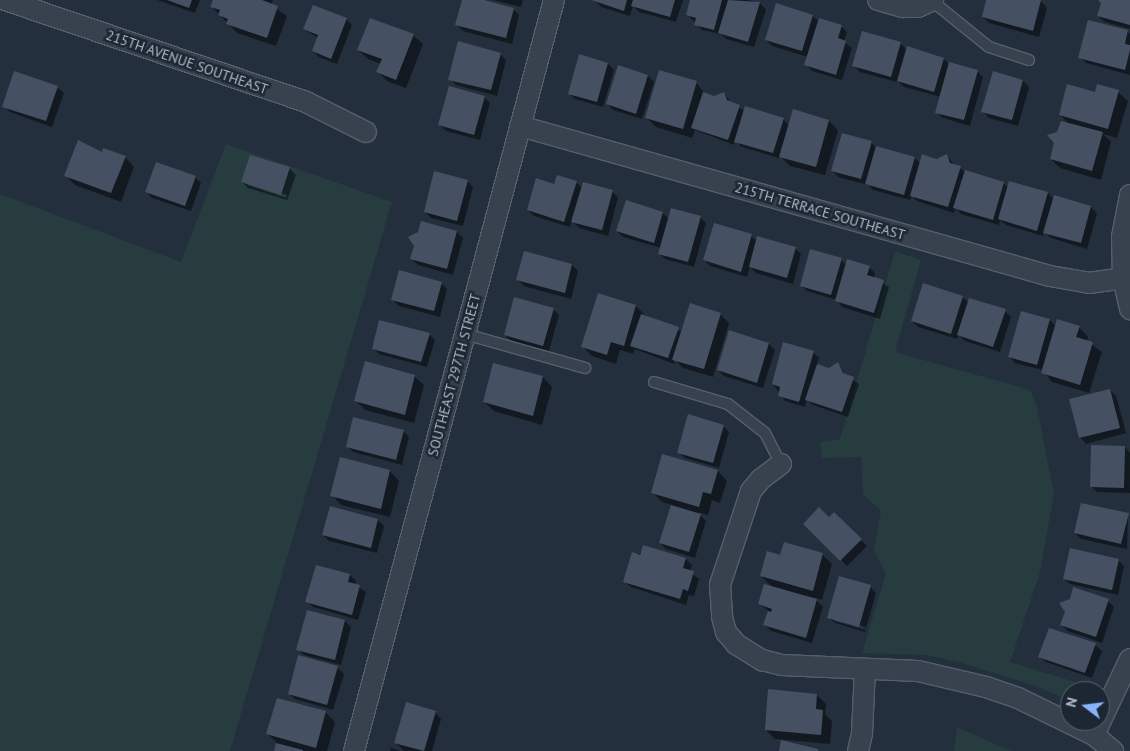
<!DOCTYPE html>
<html>
<head>
<meta charset="utf-8">
<style>
	body { margin:0 }
	#map { position:relative; width:1130px; height:751px; overflow:hidden; background:#242f3e; font-family:"PT Sans",sans-serif }
	div>[style] { position:absolute }
	[style*='--x'] { left:calc(var(--x)*1px); top:calc(var(--y)*1px); width:calc(var(--w)*1px); rotate:calc(var(--a)*1deg) }
	.green>* { inset:0; background:#263c3f }
	.shadow>* { inset:0; background:#0007 }
	.building>* { inset:0; background:#455162 }
	.roads { filter:drop-shadow(1px 0 #565f6c) drop-shadow(-1px 0 #565f6c) drop-shadow(0 1px #565f6c) drop-shadow(0 -1px #565f6c) }
	.lane>* { height:10px; margin:-5px; padding:0 5px; transform-origin:5px; border-radius:5px; background:#38414e }
	.street>* { height:20px; margin:-10px; padding:0 10px; transform-origin:10px; border-radius:10px; background:#38414e }
	span { translate:-50% -50%; white-space:nowrap; text-align:center; line-height:1.15; -webkit-text-stroke:5px #1d2633; paint-order:stroke }
	.street-label { font-size:14px; color:#b4bcc9 }
	.north { position:absolute; left:1060px; top:681px; width:50px; height:50px; box-sizing:border-box; background:#1d2633; border:1px solid #59626f; border-radius:50%; rotate:285deg; font-size:14px; font-weight:700; line-height:20px; text-align:center; color:#b4bcc9 }
	.north::after { content:''; display:block; margin:auto; width:18px; height:22px; background:#8ab4f8; clip-path:polygon(50% 0,100% 100%,50% 72%,0 100%) }
</style>
</head>
<body>
<div id="map">
	<div class="green">
		<div style="clip-path:polygon(226px 144px,392px 202px,230px 751px,0 751px,0 194px,181px 262px)"></div>
		<div style="clip-path:polygon(895px 251px,921px 260px,895px 352px,1030px 390px,1037px 407px,1054px 494px,1040px 572px,1010px 662px,1098px 689px,1097px 691px,1070px 691px,1070px 701px,1039px 687px,958px 662px,926px 655px,862px 653px,886px 574px,874px 551px,881px 511px,863px 494px,861px 457px,822px 458px,820px 442px,840px 439px)"></div>
		<div style="clip-path:polygon(957px 727px,1011px 751px,954px 751px)"></div>
	</div>
	<div class="shadow">
		<div style="clip-path:polygon(157px 0,200px 0,195px 13px)"></div>
		<div style="clip-path:polygon(214px 0,273px 0,271px 5px,287px 16px,276px 46px,237px 33px,212px 7px)"></div>
		<div style="clip-path:polygon(463px 0,479px 0,513px 9px,519px 15px,512px 44px,463px 31px,457px 25px)"></div>
		<div style="clip-path:polygon(493px 0,523px 0,521px 7px)"></div>
		<div style="clip-path:polygon(595px 0,683px 0,676px 22px,639px 12px,633px 6px,630px 16px,601px 7px)"></div>
		<div style="clip-path:polygon(692px 0,748px 0,760px 3px,766px 10px,754px 47px,726px 39px,721px 34px,702px 30px,688px 15px)"></div>
		<div style="clip-path:polygon(988px 0,1040px 0,1047px 8px,1039px 37px,989px 23px,983px 17px)"></div>
		<div style="clip-path:polygon(1100px 0,1130px 0,1130px 29px,1105px 22px,1098px 16px,1102px 3px)"></div>
		<div style="clip-path:polygon(813px 16px,819px 22px,841px 26px,847px 32px,844px 42px,852px 48px,842px 80px,812px 71px,806px 64px,808px 57px,772px 46px,766px 40px)"></div>
		<div style="clip-path:polygon(346px 19px,352px 25px,337px 64px,319px 57px,313px 51px,318px 38px,304px 29px)"></div>
		<div style="clip-path:polygon(1127px 31px,1130px 34px,1130px 75px,1086px 63px,1080px 57px)"></div>
		<div style="clip-path:polygon(413px 35px,423px 44px,406px 88px,387px 81px,378px 72px,381px 64px,368px 59px,358px 50px)"></div>
		<div style="clip-path:polygon(900px 43px,907px 50px,944px 59px,950px 65px,977px 71px,983px 77px,970px 126px,943px 118px,936px 112px,941px 97px,904px 87px,897px 80px,897px 82px,860px 72px,854px 66px)"></div>
		<div style="clip-path:polygon(500px 54px,506px 60px,497px 96px,456px 85px,450px 79px)"></div>
		<div style="clip-path:polygon(608px 64px,614px 70px,603px 107px,575px 99px,569px 93px)"></div>
		<div style="clip-path:polygon(994px 73px,1023px 81px,1029px 87px,1018px 126px,989px 118px,983px 112px)"></div>
		<div style="clip-path:polygon(648px 76px,654px 82px,642px 119px,613px 110px,607px 103px)"></div>
		<div style="clip-path:polygon(696px 82px,705px 94px,714px 97px,724px 93px,731px 103px,745px 111px,783px 119px,790px 126px,829px 121px,838px 130px,825px 175px,790px 166px,780px 156px,779px 158px,742px 147px,735px 141px,734px 145px,695px 130px,692px 138px,656px 127px,647px 118px)"></div>
		<div style="clip-path:polygon(57px 87px,64px 93px,52px 127px,10px 112px,4px 106px)"></div>
		<div style="clip-path:polygon(1118px 92px,1128px 101px,1117px 138px,1103px 134px,1111px 142px,1101px 180px,1060px 168px,1051px 159px,1059px 133px,1069px 124px,1060px 115px,1096px 94px)"></div>
		<div style="clip-path:polygon(484px 97px,490px 103px,480px 140px,446px 131px,440px 125px)"></div>
		<div style="clip-path:polygon(871px 142px,876px 147px,915px 158px,921px 164px,947px 155px,954px 165px,964px 171px,1003px 183px,1009px 188px,1010px 183px,1048px 193px,1054px 200px,1055px 197px,1091px 207px,1097px 213px,1087px 249px,1051px 238px,1044px 232px,1043px 236px,1006px 225px,1000px 220px,999px 225px,961px 214px,956px 208px,954px 213px,917px 201px,912px 196px,910px 200px,873px 190px,868px 185px,838px 177px,832px 170px)"></div>
		<div style="clip-path:polygon(102px 154px,125px 157px,134px 167px,121px 202px,75px 185px,66px 176px)"></div>
		<div style="clip-path:polygon(evenodd,289px 168px,296px 175px,287px 200px,248px 188px,242px 182px,289px 168px,248px 183px,287px 195px,286px 198px,248px 185px,248px 183px)"></div>
		<div style="clip-path:polygon(195px 177px,201px 183px,191px 211px,152px 198px,146px 191px)"></div>
		<div style="clip-path:polygon(467px 181px,473px 187px,463px 226px,431px 218px,425px 212px)"></div>
		<div style="clip-path:polygon(576px 182px,582px 188px,612px 191px,618px 198px,608px 236px,579px 228px,572px 221px,570px 227px,534px 216px,528px 210px,555px 185px)"></div>
		<div style="clip-path:polygon(663px 213px,669px 219px,700px 217px,706px 223px,694px 267px,665px 259px,659px 253px,661px 248px,623px 237px,617px 231px)"></div>
		<div style="clip-path:polygon(457px 232px,463px 238px,453px 275px,418px 265px,412px 259px)"></div>
		<div style="clip-path:polygon(751px 236px,757px 241px,795px 248px,801px 254px,793px 284px,756px 273px,750px 267px,747px 277px,710px 266px,704px 260px)"></div>
		<div style="clip-path:polygon(525px 252px,572px 265px,578px 271px,571px 299px,524px 286px,518px 280px)"></div>
		<div style="clip-path:polygon(841px 260px,846px 265px,869px 267px,875px 273px,874px 278px,889px 287px,880px 319px,842px 307px,837px 300px,807px 291px,801px 285px)"></div>
		<div style="clip-path:polygon(441px 283px,447px 289px,440px 317px,399px 306px,393px 300px)"></div>
		<div style="clip-path:polygon(962px 297px,969px 303px,1005px 311px,1011px 317px,1000px 352px,965px 341px,959px 335px,957px 339px,918px 327px,912px 321px)"></div>
		<div style="clip-path:polygon(636px 306px,645px 315px,682px 332px,720px 314px,729px 323px,713px 377px,683px 368px,675px 360px,674px 364px,635px 349px,633px 354px,620px 350px,616px 364px,592px 356px,583px 347px)"></div>
		<div style="clip-path:polygon(553px 309px,559px 315px,549px 351px,511px 341px,505px 335px)"></div>
		<div style="clip-path:polygon(1022px 312px,1050px 320px,1056px 327px,1079px 327px,1088px 337px,1087px 341px,1102px 352px,1089px 393px,1052px 382px,1043px 370px,1015px 363px,1009px 356px)"></div>
		<div style="clip-path:polygon(730px 332px,769px 344px,775px 350px,763px 388px,724px 376px,718px 370px)"></div>
		<div style="clip-path:polygon(429px 334px,435px 340px,427px 367px,379px 354px,373px 348px)"></div>
		<div style="clip-path:polygon(813px 352px,819px 358px,817px 365px,829px 370px,838px 364px,846px 376px,859px 384px,848px 417px,813px 405px,807px 400px,805px 407px,785px 401px,773px 384px)"></div>
		<div style="clip-path:polygon(494px 364px,543px 377px,552px 387px,542px 425px,494px 411px,484px 402px)"></div>
		<div style="clip-path:polygon(414px 376px,424px 385px,414px 423px,365px 410px,356px 401px)"></div>
		<div style="clip-path:polygon(1110px 390px,1116px 396px,1126px 433px,1086px 444px,1080px 437px)"></div>
		<div style="clip-path:polygon(723px 426px,729px 432px,719px 468px,685px 458px,678px 452px)"></div>
		<div style="clip-path:polygon(403px 431px,409px 437px,402px 465px,353px 452px,347px 446px)"></div>
		<div style="clip-path:polygon(1125px 447px,1130px 453px,1130px 493px,1097px 492px,1091px 486px)"></div>
		<div style="clip-path:polygon(663px 456px,718px 471px,727px 481px,720px 503px,712px 500px,708px 515px,697px 512px,706px 521px,695px 558px,666px 549px,660px 543px,672px 505px,662px 502px,653px 493px)"></div>
		<div style="clip-path:polygon(341px 459px,390px 471px,399px 481px,390px 517px,341px 505px,332px 495px)"></div>
		<div style="clip-path:polygon(834px 514px,867px 546px,847px 566px,804px 524px,829px 519px)"></div>
		<div style="clip-path:polygon(1128px 515px,1127px 549px,1081px 539px,1075px 533px)"></div>
		<div style="clip-path:polygon(378px 520px,384px 526px,377px 553px,329px 541px,323px 535px)"></div>
		<div style="clip-path:polygon(785px 544px,823px 555px,832px 564px,822px 600px,813px 597px,823px 607px,812px 643px,771px 631px,765px 625px,769px 611px,759px 604px,773px 588px,761px 576px,781px 556px)"></div>
		<div style="clip-path:polygon(644px 546px,686px 559px,692px 565px,690px 572px,699px 579px,694px 596px,689px 595px,686px 605px,631px 587px,624px 581px)"></div>
		<div style="clip-path:polygon(1118px 560px,1124px 566px,1118px 595px,1070px 584px,1064px 578px)"></div>
		<div style="clip-path:polygon(316px 566px,350px 575px,356px 581px,355px 585px,366px 592px,358px 620px,313px 607px,307px 601px)"></div>
		<div style="clip-path:polygon(evenodd,870px 587px,876px 593px,865px 632px,835px 623px,828px 617px,870px 587px,834px 618px,866px 627px,865px 630px,834px 621px,834px 618px)"></div>
		<div style="clip-path:polygon(1108px 601px,1114px 607px,1102px 643px,1068px 631px,1062px 625px)"></div>
		<div style="clip-path:polygon(307px 611px,345px 621px,351px 627px,341px 665px,304px 655px,298px 649px)"></div>
		<div style="clip-path:polygon(1050px 629px,1095px 645px,1102px 651px,1092px 678px,1046px 662px,1040px 656px)"></div>
		<div style="clip-path:polygon(338px 668px,344px 674px,333px 710px,295px 699px,289px 693px)"></div>
		<div style="clip-path:polygon(817px 695px,826px 704px,825px 714px,832px 721px,830px 744px,775px 739px,766px 730px)"></div>
		<div style="clip-path:polygon(278px 699px,326px 713px,335px 722px,327px 751px,275px 751px,277px 743px,268px 734px)"></div>
		<div style="clip-path:polygon(435px 712px,441px 719px,432px 751px,404px 751px,395px 742px)"></div>
		<div style="clip-path:polygon(391px 748px,401px 751px,390px 751px)"></div>
	</div>
	<div class="building">
		<div style="clip-path:polygon(167px 0,192px 0,189px 8px)"></div>
		<div style="clip-path:polygon(213px 0,262px 0,278px 6px,267px 38px,226px 24px,228px 19px,218px 15px,220px 10px,210px 7px)"></div>
		<div style="clip-path:polygon(462px 0,484px 0,514px 8px,506px 38px,455px 25px)"></div>
		<div style="clip-path:polygon(591px 0,627px 0,624px 11px)"></div>
		<div style="clip-path:polygon(633px 0,675px 0,670px 17px,631px 6px)"></div>
		<div style="clip-path:polygon(690px 0,722px 0,714px 30px,694px 25px,696px 18px,686px 15px)"></div>
		<div style="clip-path:polygon(728px 0,760px 2px,748px 42px,718px 33px)"></div>
		<div style="clip-path:polygon(986px 0,1041px 0,1033px 31px,982px 17px)"></div>
		<div style="clip-path:polygon(1098px 0,1130px 0,1130px 25px,1097px 16px,1101px 3px)"></div>
		<div style="clip-path:polygon(776px 3px,813px 15px,802px 51px,765px 40px)"></div>
		<div style="clip-path:polygon(313px 5px,347px 18px,331px 59px,312px 51px,318px 35px,303px 29px)"></div>
		<div style="clip-path:polygon(370px 18px,414px 34px,396px 80px,376px 72px,382px 59px,357px 50px)"></div>
		<div style="clip-path:polygon(819px 18px,842px 25px,838px 38px,846px 41px,836px 75px,804px 65px)"></div>
		<div style="clip-path:polygon(1088px 20px,1128px 30px,1125px 44px,1130px 45px,1130px 50px,1125px 70px,1078px 58px)"></div>
		<div style="clip-path:polygon(862px 31px,901px 42px,891px 77px,852px 66px)"></div>
		<div style="clip-path:polygon(458px 41px,501px 53px,491px 90px,448px 80px)"></div>
		<div style="clip-path:polygon(907px 46px,944px 58px,934px 92px,897px 81px)"></div>
		<div style="clip-path:polygon(579px 54px,608px 63px,597px 102px,568px 94px)"></div>
		<div style="clip-path:polygon(949px 62px,978px 70px,964px 120px,935px 113px)"></div>
		<div style="clip-path:polygon(618px 65px,648px 75px,636px 114px,606px 104px)"></div>
		<div style="clip-path:polygon(659px 70px,697px 81px,683px 129px,645px 118px)"></div>
		<div style="clip-path:polygon(14px 71px,58px 86px,46px 121px,2px 107px)"></div>
		<div style="clip-path:polygon(993px 71px,1023px 80px,1012px 120px,981px 112px)"></div>
		<div style="clip-path:polygon(1067px 84px,1095px 92px,1097px 84px,1119px 90px,1108px 129px,1059px 115px)"></div>
		<div style="clip-path:polygon(449px 86px,485px 96px,474px 135px,438px 125px)"></div>
		<div style="clip-path:polygon(703px 92px,714px 96px,724px 92px,727px 100px,740px 105px,728px 140px,691px 128px)"></div>
		<div style="clip-path:polygon(745px 106px,784px 118px,773px 153px,734px 142px)"></div>
		<div style="clip-path:polygon(793px 109px,829px 120px,816px 167px,779px 157px)"></div>
		<div style="clip-path:polygon(1061px 121px,1103px 132px,1092px 171px,1050px 159px,1054px 143px,1047px 135px,1057px 132px)"></div>
		<div style="clip-path:polygon(842px 133px,872px 141px,861px 179px,831px 171px)"></div>
		<div style="clip-path:polygon(78px 140px,102px 152px,103px 148px,126px 156px,111px 193px,64px 176px)"></div>
		<div style="clip-path:polygon(876px 146px,915px 157px,904px 195px,865px 184px)"></div>
		<div style="clip-path:polygon(922px 154px,936px 159px,947px 154px,950px 163px,961px 166px,948px 207px,910px 196px)"></div>
		<div style="clip-path:polygon(250px 155px,290px 167px,281px 195px,241px 182px)"></div>
		<div style="clip-path:polygon(156px 162px,196px 176px,185px 206px,145px 192px)"></div>
		<div style="clip-path:polygon(965px 170px,1004px 182px,993px 220px,953px 208px)"></div>
		<div style="clip-path:polygon(434px 171px,468px 180px,457px 221px,424px 212px)"></div>
		<div style="clip-path:polygon(557px 175px,577px 181px,564px 222px,527px 210px,536px 178px,554px 184px)"></div>
		<div style="clip-path:polygon(1009px 181px,1048px 192px,1037px 231px,998px 219px)"></div>
		<div style="clip-path:polygon(583px 182px,613px 190px,602px 230px,571px 222px)"></div>
		<div style="clip-path:polygon(1054px 195px,1091px 206px,1081px 243px,1043px 233px)"></div>
		<div style="clip-path:polygon(626px 200px,663px 212px,654px 243px,616px 231px)"></div>
		<div style="clip-path:polygon(671px 208px,701px 216px,688px 262px,658px 254px)"></div>
		<div style="clip-path:polygon(421px 221px,457px 231px,447px 269px,410px 259px,414px 246px,408px 237px,418px 232px)"></div>
		<div style="clip-path:polygon(714px 223px,752px 234px,741px 272px,703px 260px)"></div>
		<div style="clip-path:polygon(757px 236px,796px 247px,787px 278px,749px 267px)"></div>
		<div style="clip-path:polygon(810px 249px,842px 258px,831px 295px,800px 286px)"></div>
		<div style="clip-path:polygon(524px 251px,572px 264px,565px 293px,516px 280px)"></div>
		<div style="clip-path:polygon(847px 259px,870px 266px,867px 275px,884px 280px,874px 313px,835px 301px)"></div>
		<div style="clip-path:polygon(399px 270px,442px 282px,434px 311px,391px 300px)"></div>
		<div style="clip-path:polygon(923px 283px,963px 296px,951px 334px,911px 321px)"></div>
		<div style="clip-path:polygon(598px 293px,636px 305px,624px 346px,611px 342px,607px 355px,581px 347px)"></div>
		<div style="clip-path:polygon(514px 297px,554px 308px,543px 346px,504px 335px)"></div>
		<div style="clip-path:polygon(969px 298px,1006px 309px,993px 347px,957px 335px)"></div>
		<div style="clip-path:polygon(690px 303px,721px 313px,704px 369px,672px 360px)"></div>
		<div style="clip-path:polygon(1021px 311px,1050px 319px,1037px 365px,1008px 357px)"></div>
		<div style="clip-path:polygon(641px 314px,679px 327px,668px 358px,630px 346px)"></div>
		<div style="clip-path:polygon(1057px 319px,1080px 326px,1076px 337px,1093px 342px,1080px 385px,1041px 373px)"></div>
		<div style="clip-path:polygon(379px 320px,430px 333px,421px 362px,372px 349px)"></div>
		<div style="clip-path:polygon(729px 330px,769px 343px,757px 383px,717px 370px)"></div>
		<div style="clip-path:polygon(783px 342px,814px 351px,799px 402px,778px 396px,780px 387px,772px 384px)"></div>
		<div style="clip-path:polygon(365px 361px,415px 375px,405px 415px,354px 401px)"></div>
		<div style="clip-path:polygon(838px 362px,843px 373px,854px 377px,842px 412px,805px 400px,817px 364px,829px 368px)"></div>
		<div style="clip-path:polygon(493px 363px,543px 376px,533px 416px,483px 402px)"></div>
		<div style="clip-path:polygon(1110px 389px,1120px 428px,1079px 438px,1069px 399px)"></div>
		<div style="clip-path:polygon(688px 414px,724px 425px,713px 463px,677px 453px)"></div>
		<div style="clip-path:polygon(353px 417px,404px 430px,396px 460px,346px 447px)"></div>
		<div style="clip-path:polygon(1091px 445px,1125px 446px,1124px 488px,1090px 487px)"></div>
		<div style="clip-path:polygon(662px 454px,718px 470px,711px 494px,703px 492px,699px 507px,651px 493px)"></div>
		<div style="clip-path:polygon(340px 457px,390px 470px,381px 509px,330px 496px)"></div>
		<div style="clip-path:polygon(1081px 503px,1129px 513px,1121px 544px,1074px 533px)"></div>
		<div style="clip-path:polygon(671px 505px,701px 514px,689px 552px,659px 543px)"></div>
		<div style="clip-path:polygon(330px 506px,378px 519px,371px 548px,322px 535px)"></div>
		<div style="clip-path:polygon(819px 507px,829px 517px,834px 512px,862px 539px,840px 561px,803px 524px)"></div>
		<div style="clip-path:polygon(784px 542px,823px 553px,813px 591px,760px 576px,767px 551px,780px 555px)"></div>
		<div style="clip-path:polygon(643px 545px,686px 558px,683px 568px,694px 571px,688px 591px,683px 589px,680px 599px,623px 582px,632px 552px,640px 555px)"></div>
		<div style="clip-path:polygon(1070px 548px,1119px 559px,1112px 590px,1063px 579px)"></div>
		<div style="clip-path:polygon(316px 565px,350px 574px,348px 582px,360px 585px,352px 615px,305px 602px)"></div>
		<div style="clip-path:polygon(839px 576px,871px 585px,859px 627px,827px 618px)"></div>
		<div style="clip-path:polygon(764px 584px,817px 599px,806px 638px,763px 625px,768px 611px,771px 612px,772px 609px,758px 604px)"></div>
		<div style="clip-path:polygon(1073px 587px,1109px 599px,1096px 637px,1060px 625px,1065px 612px,1059px 603px,1070px 599px)"></div>
		<div style="clip-path:polygon(307px 610px,345px 620px,335px 660px,296px 650px)"></div>
		<div style="clip-path:polygon(1049px 628px,1096px 643px,1085px 673px,1038px 657px)"></div>
		<div style="clip-path:polygon(298px 655px,338px 666px,327px 705px,288px 694px)"></div>
		<div style="clip-path:polygon(768px 689px,817px 694px,816px 709px,823px 710px,821px 735px,765px 730px)"></div>
		<div style="clip-path:polygon(277px 698px,326px 711px,316px 748px,266px 734px)"></div>
		<div style="clip-path:polygon(406px 702px,436px 711px,424px 751px,394px 743px)"></div>
		<div style="clip-path:polygon(781px 740px,818px 749px,818px 751px,779px 751px)"></div>
		<div style="clip-path:polygon(276px 743px,303px 750px,303px 751px,274px 751px)"></div>
	</div>
	<div class="roads">
		<div class="lane">
			<div style="--x:932;--y:1;--w:73;--a:38.9"></div>
			<div style="--x:989;--y:47;--w:42;--a:18"></div>
			<div style="--x:465;--y:334;--w:125;--a:15.8"></div>
			<div style="--x:654;--y:382;--w:77;--a:16.6"></div>
			<div style="--x:728;--y:404;--w:47;--a:38.1"></div>
			<div style="--x:765;--y:433;--w:35;--a:63"></div>
		</div>
		<div class="street">
			<div style="--x:5;--y:0;--w:318;--a:18.7"></div>
			<div style="--x:306;--y:102;--w:67;--a:26.6"></div>
			<div style="--x:878;--y:0;--w:26;--a:16"></div>
			<div style="--x:903;--y:7;--w:15;--a:0"></div>
			<div style="--x:918;--y:7;--w:17;--a:-25"></div>
			<div style="--x:520;--y:126;--w:551;--a:15.8"></div>
			<div style="--x:1050;--y:276;--w:40;--a:10"></div>
			<div style="--x:1089;--y:283;--w:34;--a:-8"></div>
			<div style="--x:1130;--y:195;--w:43;--a:100.8"></div>
			<div style="--x:1122;--y:237;--w:41;--a:88.6"></div>
			<div style="--x:1123;--y:278;--w:32;--a:77"></div>
			<div style="--x:781;--y:464;--w:25;--a:143"></div>
			<div style="--x:761;--y:479;--w:16;--a:130"></div>
			<div style="--x:751;--y:491;--w:99;--a:108.3"></div>
			<div style="--x:720;--y:585;--w:32;--a:86"></div>
			<div style="--x:722;--y:617;--w:16;--a:75"></div>
			<div style="--x:726;--y:632;--w:16;--a:50"></div>
			<div style="--x:736;--y:644;--w:31;--a:32"></div>
			<div style="--x:762;--y:660;--w:21;--a:14"></div>
			<div style="--x:782;--y:665;--w:136;--a:2.5"></div>
			<div style="--x:918;--y:671;--w:70;--a:13.2"></div>
			<div style="--x:986;--y:687;--w:34;--a:19"></div>
			<div style="--x:1018;--y:698;--w:85;--a:26"></div>
			<div style="--x:1094;--y:735;--w:25;--a:40"></div>
			<div style="--x:1094;--y:735;--w:84;--a:-64.7"></div>
			<div style="--x:354;--y:751;--w:777;--a:-75.09"></div>
			<div style="--x:858;--y:751;--w:18;--a:-77"></div>
			<div style="--x:862;--y:733;--w:63;--a:-87.3"></div>
		</div>
	</div>
	<div class="street-label">
		<span style="left:187px;top:62px;rotate:19deg">215TH AVENUE SOUTHEAST</span>
		<span style="left:820px;top:211px;rotate:16deg">215TH TERRACE SOUTHEAST</span>
		<span style="left:454px;top:375px;rotate:-75deg">SOUTHEAST 297TH STREET</span>
	</div>
	<div class="north">N</div>
</div>
</body>
</html>
